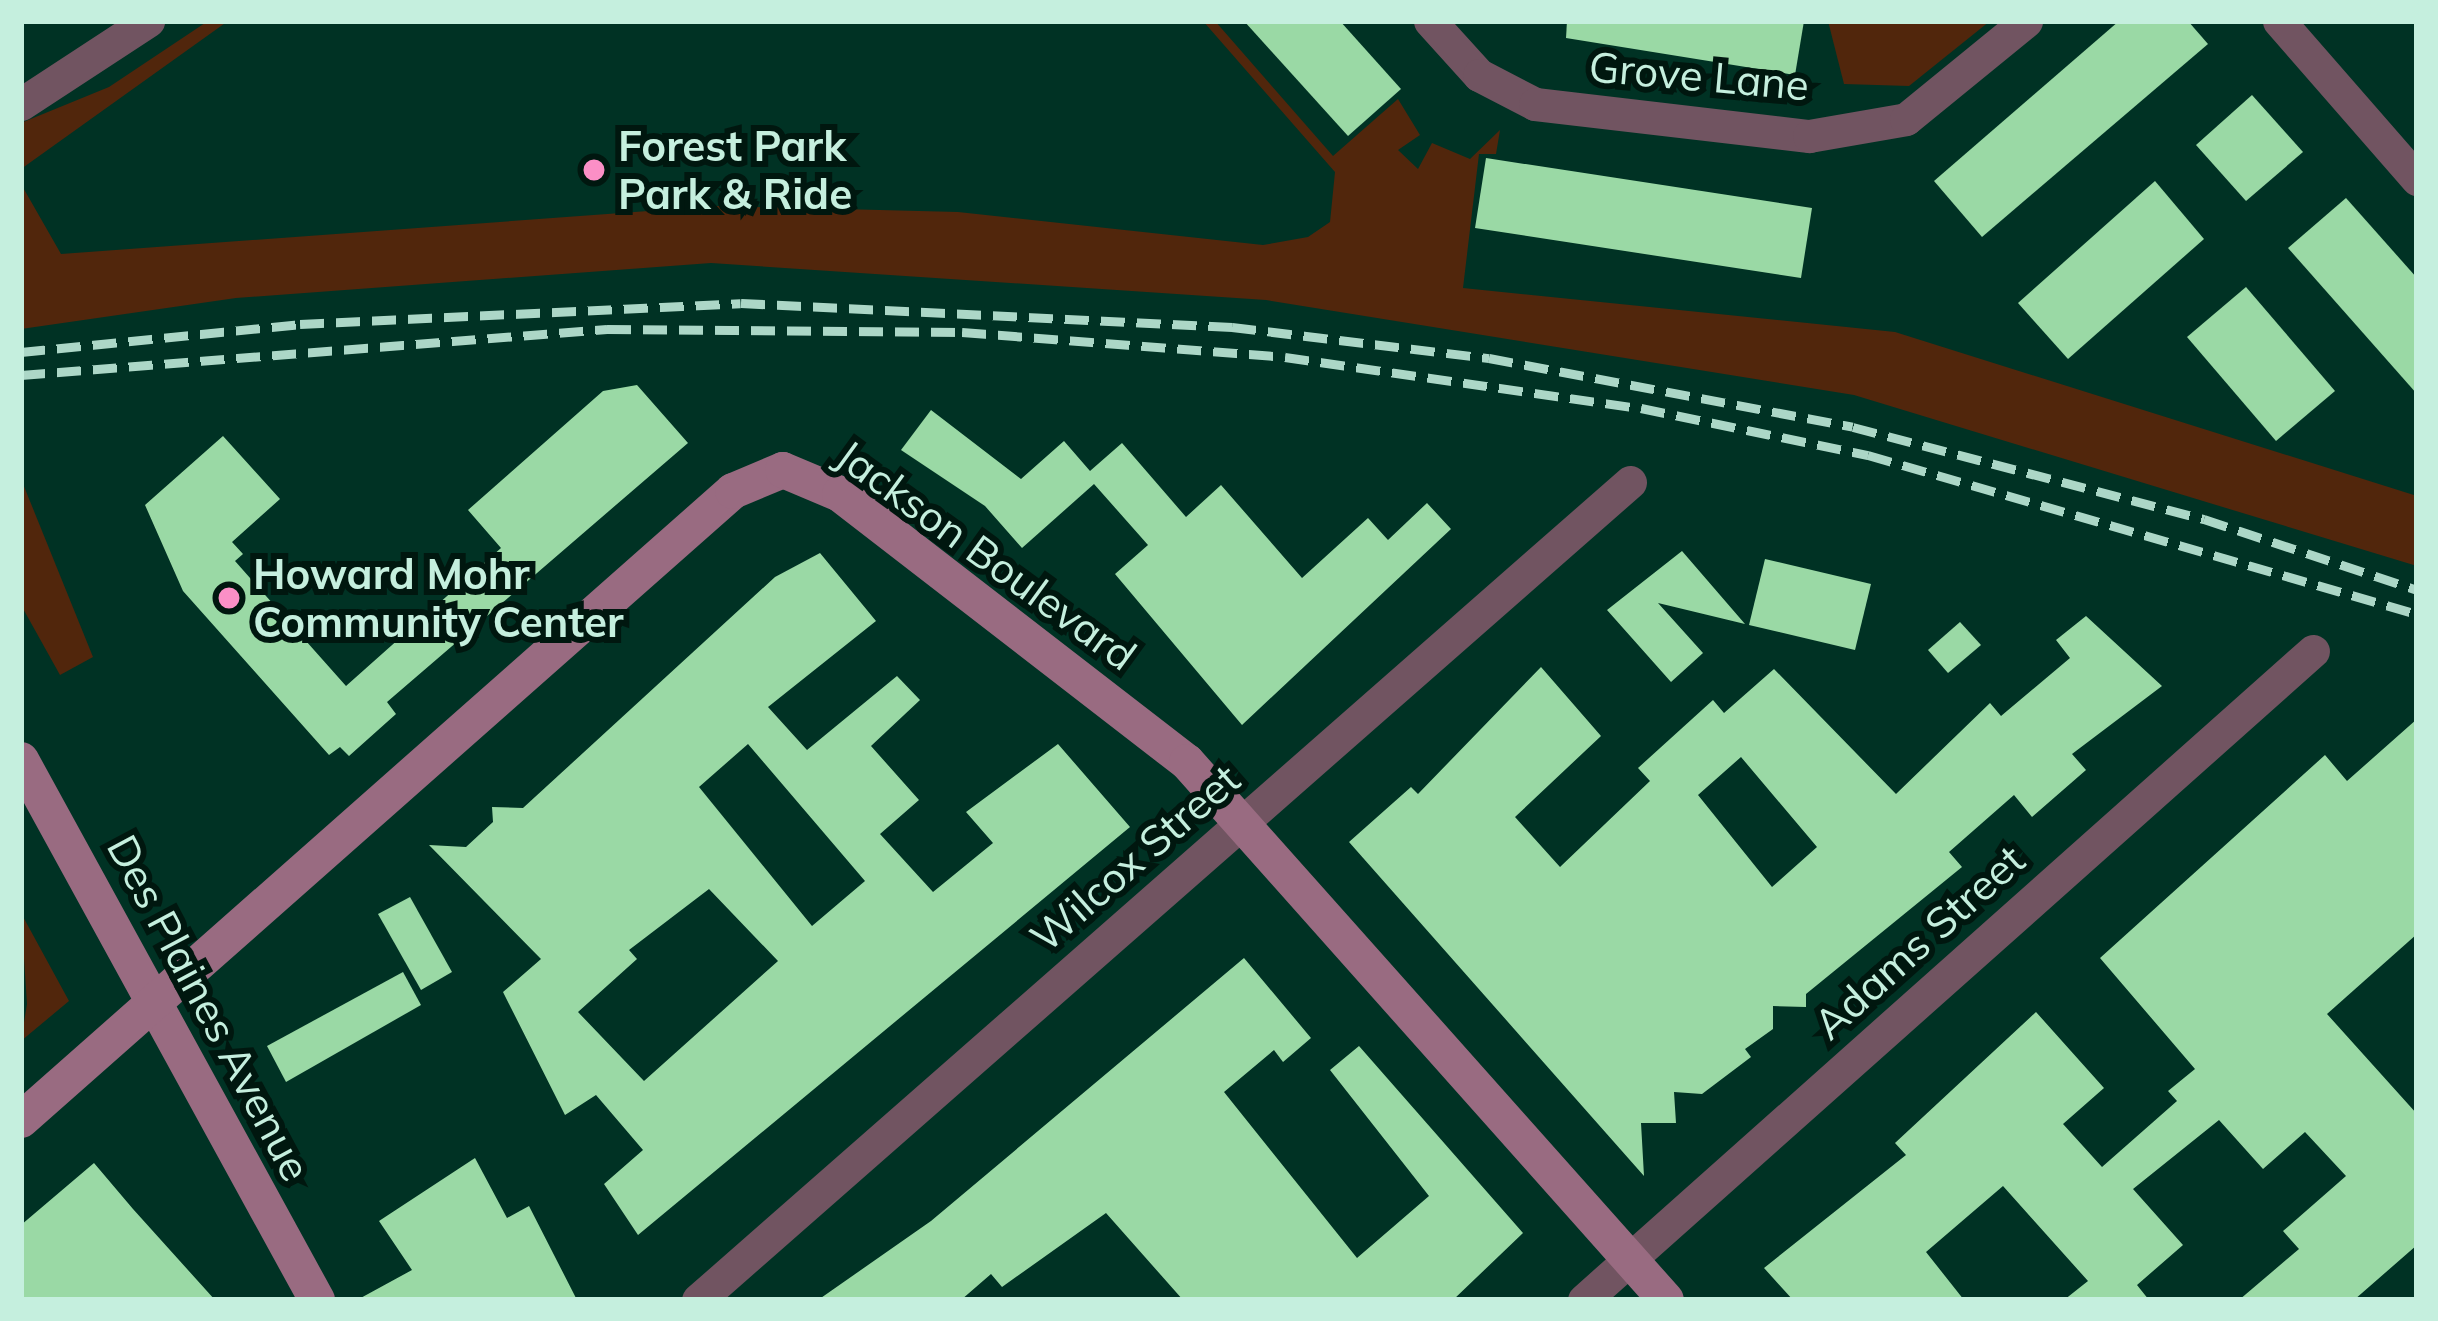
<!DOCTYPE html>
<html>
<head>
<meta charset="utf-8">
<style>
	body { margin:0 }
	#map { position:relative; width:2438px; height:1321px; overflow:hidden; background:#003224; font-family:Mulish,sans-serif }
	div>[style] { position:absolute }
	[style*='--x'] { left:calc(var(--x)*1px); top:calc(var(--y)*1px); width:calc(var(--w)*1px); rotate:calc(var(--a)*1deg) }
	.green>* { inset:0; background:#51260c }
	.building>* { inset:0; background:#9ad9a5 }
	.street>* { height:33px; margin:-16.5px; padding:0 16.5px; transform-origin:16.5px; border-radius:16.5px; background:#715461 }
	.secondary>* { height:36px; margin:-18px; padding:0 18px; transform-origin:18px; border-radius:18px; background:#996b81 }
	.rail>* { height:9px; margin-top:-4.5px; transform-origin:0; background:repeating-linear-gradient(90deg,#acd7c7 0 24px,transparent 0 36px) }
	.dots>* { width:33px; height:33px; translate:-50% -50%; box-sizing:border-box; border:6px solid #00170f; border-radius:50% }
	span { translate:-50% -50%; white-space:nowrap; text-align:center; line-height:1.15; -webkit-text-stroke:12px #00170f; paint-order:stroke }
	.street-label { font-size:42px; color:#c5efde }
	.poi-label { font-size:42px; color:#c5efde; font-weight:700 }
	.left { translate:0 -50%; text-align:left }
	.frame { position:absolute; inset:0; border:24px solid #c5efde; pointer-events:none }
</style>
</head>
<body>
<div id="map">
	<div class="green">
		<div style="clip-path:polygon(208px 21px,228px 21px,21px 169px,21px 123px,109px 87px)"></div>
		<div style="clip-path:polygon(1203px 21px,1215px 21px,1333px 156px,1398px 99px,1420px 135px,1398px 150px,1418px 169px,1432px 143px,1470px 159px,1500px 130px,1496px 154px,1479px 154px,1463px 288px,1895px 332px,2417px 496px,2417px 566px,1854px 395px,1266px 300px,711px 263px,236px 298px,21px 329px,21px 184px,61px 254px,717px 206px,958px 212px,1263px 245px,1308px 237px,1330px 222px,1335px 172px)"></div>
		<div style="clip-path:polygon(1828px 21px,1990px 21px,1909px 86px,1844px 84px)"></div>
		<div style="clip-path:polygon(21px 479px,93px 657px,60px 675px,21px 605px)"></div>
		<div style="clip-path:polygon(21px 913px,69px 1001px,21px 1041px,27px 1004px)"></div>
	</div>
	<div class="building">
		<div style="clip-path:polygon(1244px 21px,1340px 21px,1401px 89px,1348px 136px)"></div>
		<div style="clip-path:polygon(1567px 21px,1804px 21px,1795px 75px,1566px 38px)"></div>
		<div style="clip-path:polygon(2119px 21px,2188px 21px,2208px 44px,1982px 237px,1934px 181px)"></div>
		<div style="clip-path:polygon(2252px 95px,2303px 152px,2246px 201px,2196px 145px)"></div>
		<div style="clip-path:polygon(1486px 158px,1812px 208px,1801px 278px,1475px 228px)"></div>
		<div style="clip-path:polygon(2155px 181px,2204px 239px,2068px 359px,2018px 303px)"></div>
		<div style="clip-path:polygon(2346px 198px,2417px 278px,2417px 394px,2288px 248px)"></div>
		<div style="clip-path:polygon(2246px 287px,2335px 391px,2276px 441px,2187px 337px)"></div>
		<div style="clip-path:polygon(637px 385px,688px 443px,387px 702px,396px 714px,349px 756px,340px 747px,329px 755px,183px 591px,145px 505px,223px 436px,280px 499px,232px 542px,243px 554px,235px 561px,346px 686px,501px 548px,468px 510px,603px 391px)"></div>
		<div style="clip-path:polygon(931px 410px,1021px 479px,1064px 441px,1090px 471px,1122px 443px,1186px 517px,1221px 485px,1302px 578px,1368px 518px,1388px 540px,1427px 503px,1451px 529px,1242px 725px,1115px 574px,1148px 545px,1094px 484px,1022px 548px,985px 506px,901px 450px)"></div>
		<div style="clip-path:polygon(1682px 551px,1745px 624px,1658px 603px,1703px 653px,1671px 682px,1607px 610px)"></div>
		<div style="clip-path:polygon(evenodd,820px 553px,876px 621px,768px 707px,807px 750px,897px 676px,920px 700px,871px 746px,919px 800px,880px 834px,933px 892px,993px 843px,966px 812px,1058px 744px,1130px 827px,638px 1235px,604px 1184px,643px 1150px,596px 1095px,565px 1115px,503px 992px,541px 959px,429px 845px,466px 847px,493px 822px,492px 807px,523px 808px,775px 577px,820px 553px,748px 744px,865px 881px,812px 926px,699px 787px,748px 744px,820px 553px,709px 889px,778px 961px,644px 1081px,578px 1012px,637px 959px,629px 950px,709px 889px)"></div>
		<div style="clip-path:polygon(1765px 559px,1871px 584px,1855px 650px,1749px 625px)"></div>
		<div style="clip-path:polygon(evenodd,2086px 616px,2162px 686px,2072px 754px,2086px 770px,2032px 817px,2014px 795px,1949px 852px,1962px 867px,1806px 994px,1806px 1007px,1773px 1006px,1773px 1029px,1745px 1049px,1751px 1057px,1702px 1094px,1674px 1092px,1676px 1123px,1641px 1123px,1644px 1176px,1349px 842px,1411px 787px,1418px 794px,1541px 667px,1601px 736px,1515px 817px,1560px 867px,1650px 781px,1638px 768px,1713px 700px,1724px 713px,1774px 669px,1896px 794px,1990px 703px,2001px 716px,2070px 658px,2056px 640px,2086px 616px,1741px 757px,1817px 847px,1772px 887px,1698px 795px,1741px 757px)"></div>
		<div style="clip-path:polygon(1960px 622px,1981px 645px,1948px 673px,1928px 650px)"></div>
		<div style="clip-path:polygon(2417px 719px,2417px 934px,2327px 1014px,2417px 1114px,2417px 1245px,2354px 1300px,2239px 1300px,2299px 1249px,2283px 1231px,2346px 1176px,2305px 1132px,2263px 1169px,2219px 1120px,2133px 1189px,2183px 1245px,2137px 1285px,2149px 1300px,2064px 1300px,2088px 1281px,2003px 1186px,1926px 1252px,1964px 1300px,1793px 1300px,1764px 1268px,1906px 1155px,1895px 1143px,2036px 1012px,2104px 1088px,2063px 1124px,2102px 1167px,2177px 1101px,2168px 1091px,2195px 1069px,2100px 958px,2325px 755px,2347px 781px)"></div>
		<div style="clip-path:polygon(410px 897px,452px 972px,421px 990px,378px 914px)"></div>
		<div style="clip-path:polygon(1244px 958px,1311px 1038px,1283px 1062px,1274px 1050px,1224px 1092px,1357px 1258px,1429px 1196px,1330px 1070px,1359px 1046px,1523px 1233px,1453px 1300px,1183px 1300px,1106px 1213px,1002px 1287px,991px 1274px,961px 1300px,818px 1300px,931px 1221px)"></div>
		<div style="clip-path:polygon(403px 972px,421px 1005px,286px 1082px,267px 1046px)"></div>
		<div style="clip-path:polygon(475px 1158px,507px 1218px,529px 1206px,577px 1300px,357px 1300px,412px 1270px,379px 1221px)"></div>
		<div style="clip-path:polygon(94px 1163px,133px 1209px,215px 1300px,21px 1300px,21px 1225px)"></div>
	</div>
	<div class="street">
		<div style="--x:1430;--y:21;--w:73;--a:47.8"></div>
		<div style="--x:1479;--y:75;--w:63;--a:27.4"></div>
		<div style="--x:1535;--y:104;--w:276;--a:6.7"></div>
		<div style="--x:1809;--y:136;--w:98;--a:-9.9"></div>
		<div style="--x:1906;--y:119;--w:155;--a:-39.2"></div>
		<div style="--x:2279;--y:21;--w:210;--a:48.9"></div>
		<div style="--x:21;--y:104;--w:152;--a:-33.2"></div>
		<div style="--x:698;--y:1300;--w:1240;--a:-41.27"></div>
		<div style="--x:1584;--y:1300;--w:976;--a:-41.68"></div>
	</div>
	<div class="secondary">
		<div style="--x:21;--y:760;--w:616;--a:61.27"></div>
		<div style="--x:21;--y:1120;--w:950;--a:-41.46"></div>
		<div style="--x:733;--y:491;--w:54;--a:-22.8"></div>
		<div style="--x:783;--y:470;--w:62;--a:22.8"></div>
		<div style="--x:840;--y:494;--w:438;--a:37.7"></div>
		<div style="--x:1187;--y:762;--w:720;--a:48.32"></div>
	</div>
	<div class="rail">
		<div style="--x:21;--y:352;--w:280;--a:-5.7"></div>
		<div style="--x:300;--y:324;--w:441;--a:-2.7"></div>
		<div style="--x:741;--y:303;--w:492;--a:2.8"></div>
		<div style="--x:1232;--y:327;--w:259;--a:6.9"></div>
		<div style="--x:1489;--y:358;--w:370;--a:10.7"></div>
		<div style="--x:1853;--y:427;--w:363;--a:14.7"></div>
		<div style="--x:2204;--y:519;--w:225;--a:18.4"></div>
		<div style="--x:21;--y:375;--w:588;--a:-4.49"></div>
		<div style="--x:607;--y:329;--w:355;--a:0.5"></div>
		<div style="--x:962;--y:332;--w:324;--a:4.4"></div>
		<div style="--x:1285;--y:357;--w:360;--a:8.2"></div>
		<div style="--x:1641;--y:408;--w:232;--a:11.7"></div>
		<div style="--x:1868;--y:455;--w:572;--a:16.15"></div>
	</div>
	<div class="dots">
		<div style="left:594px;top:170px;background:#fb8fc6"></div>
		<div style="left:229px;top:598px;background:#fb8fc6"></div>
	</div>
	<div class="street-label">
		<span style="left:1699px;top:76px;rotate:5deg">Grove Lane</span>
		<span style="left:986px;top:555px;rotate:36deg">Jackson Boulevard</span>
		<span style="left:1135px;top:858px;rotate:-41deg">Wilcox Street</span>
		<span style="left:1919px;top:942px;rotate:-42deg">Adams Street</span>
		<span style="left:209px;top:1008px;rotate:62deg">Des Plaines Avenue</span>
	</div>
	<div class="poi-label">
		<span class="left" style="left:618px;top:170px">Forest Park<br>Park &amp; Ride</span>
		<span class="left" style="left:253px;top:598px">Howard Mohr<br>Community Center</span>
	</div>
	<div class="frame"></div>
</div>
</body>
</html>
